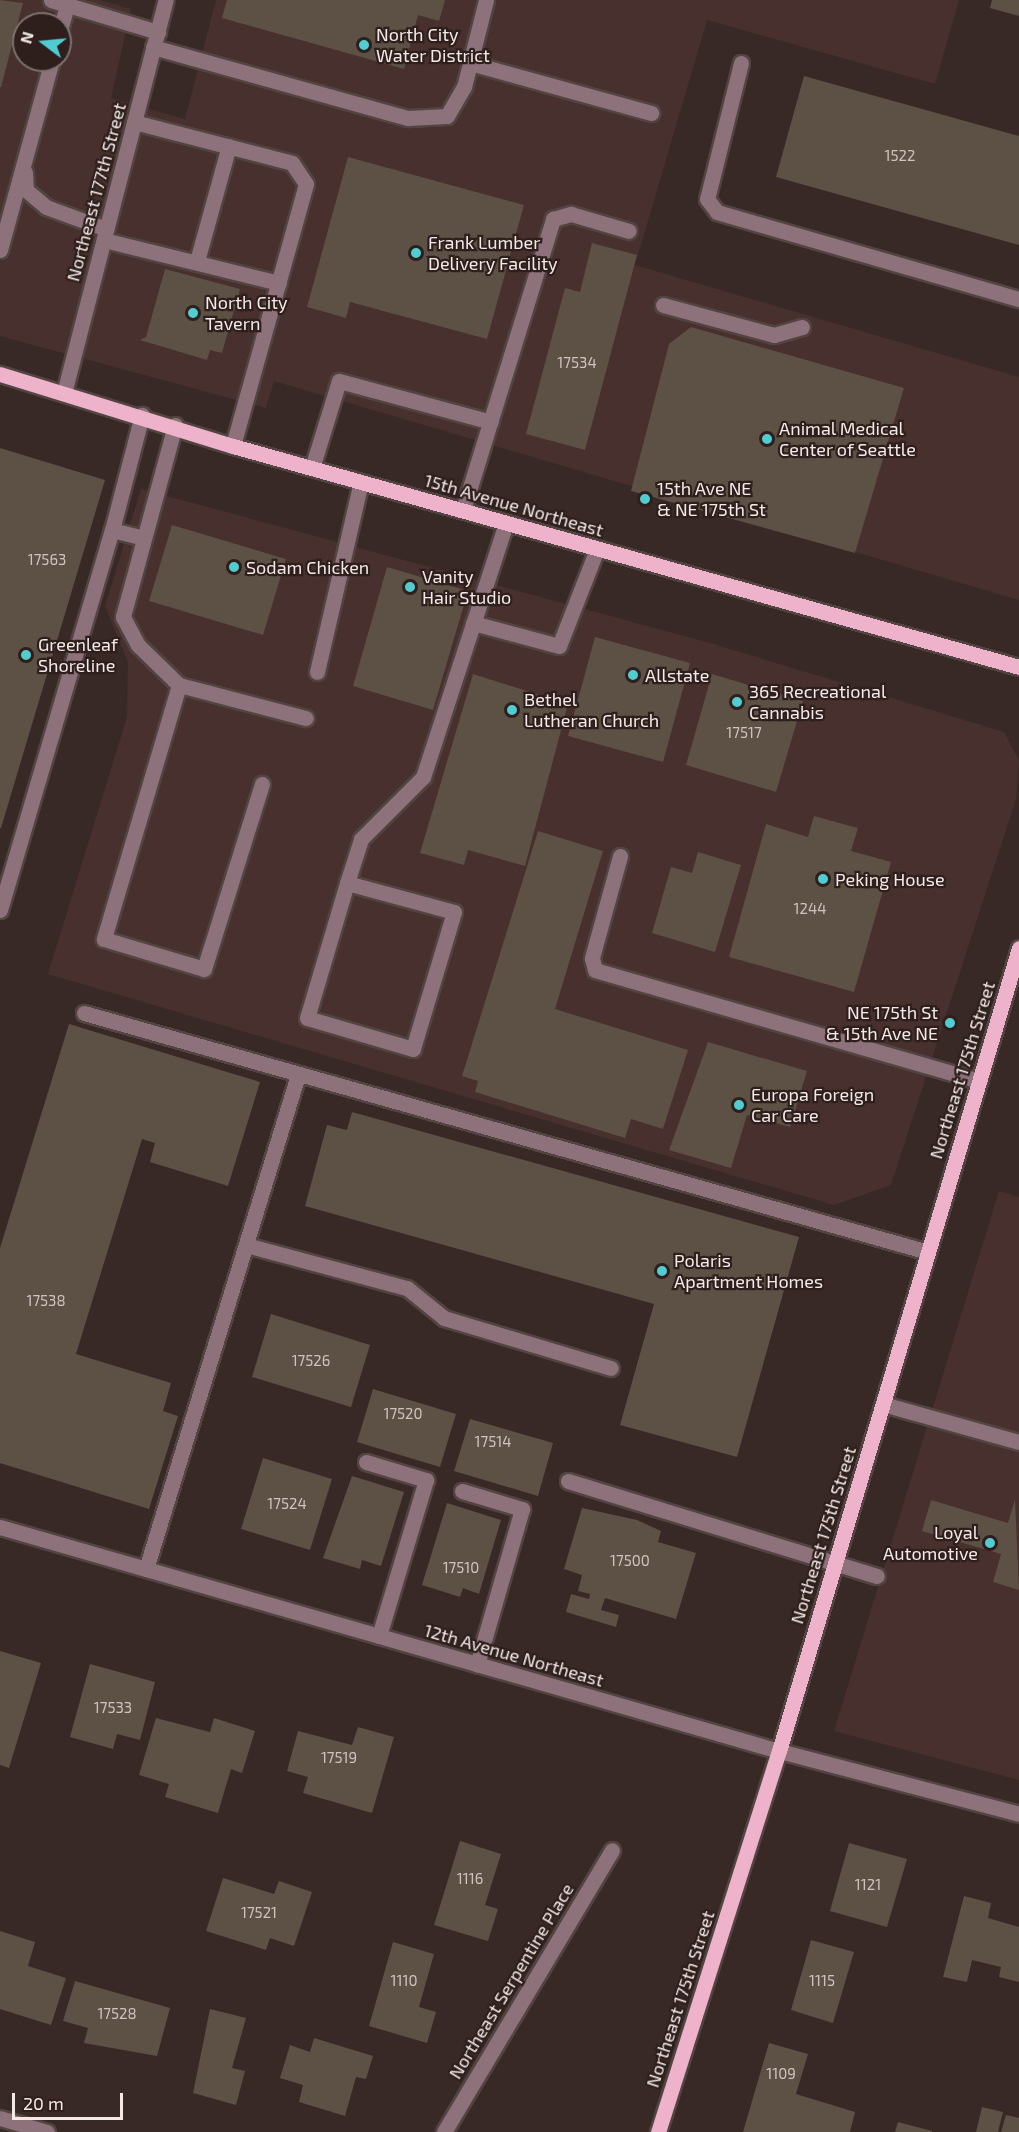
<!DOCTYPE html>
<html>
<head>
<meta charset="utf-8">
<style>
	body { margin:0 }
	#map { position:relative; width:1019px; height:2132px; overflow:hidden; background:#382926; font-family:"Exo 2",sans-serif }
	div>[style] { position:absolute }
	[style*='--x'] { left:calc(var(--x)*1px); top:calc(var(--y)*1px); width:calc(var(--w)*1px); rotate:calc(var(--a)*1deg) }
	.built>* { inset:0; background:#47302d }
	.building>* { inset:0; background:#5d5045 }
	.roads { filter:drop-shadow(2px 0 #524441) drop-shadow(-2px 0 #524441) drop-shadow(0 2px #524441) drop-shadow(0 -2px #524441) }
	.minor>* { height:15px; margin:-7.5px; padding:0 7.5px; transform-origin:7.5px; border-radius:7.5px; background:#8d717b }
	.major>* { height:15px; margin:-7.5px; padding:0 7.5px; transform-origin:7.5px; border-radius:7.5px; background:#eeb3ca }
	.dots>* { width:16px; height:16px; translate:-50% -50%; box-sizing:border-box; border:3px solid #2e1f1d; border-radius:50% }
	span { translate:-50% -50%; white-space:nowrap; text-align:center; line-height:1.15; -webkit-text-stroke:4.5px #2e1f1d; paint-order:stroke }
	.number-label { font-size:15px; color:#cec3be }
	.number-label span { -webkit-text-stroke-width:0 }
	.poi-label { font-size:18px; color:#f3e9e7 }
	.left { translate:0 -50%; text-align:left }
	.right { translate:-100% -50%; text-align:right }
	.street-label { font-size:18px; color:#f3e9e7 }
	.north { position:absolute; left:12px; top:12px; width:60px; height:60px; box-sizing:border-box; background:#2e1f1d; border:2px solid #7d706e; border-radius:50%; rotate:286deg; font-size:16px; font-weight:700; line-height:24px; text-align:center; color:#f3e9e7 }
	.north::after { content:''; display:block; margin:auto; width:21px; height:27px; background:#51ccd1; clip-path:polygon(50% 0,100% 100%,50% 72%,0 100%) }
	.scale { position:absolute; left:12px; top:2093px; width:111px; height:27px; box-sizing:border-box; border:3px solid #f3e9e7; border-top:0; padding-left:8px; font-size:18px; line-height:21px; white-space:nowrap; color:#f3e9e7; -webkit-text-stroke:4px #2e1f1d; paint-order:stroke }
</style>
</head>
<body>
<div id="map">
	<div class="built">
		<div style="clip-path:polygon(evenodd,0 0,100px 0,131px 9px,111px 98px,185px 119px,216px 0,959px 0,935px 84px,707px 20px,635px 265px,1019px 377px,1019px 600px,274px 381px,266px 408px,0 336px,0 0,24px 24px,60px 24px,60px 60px,24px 60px,24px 24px)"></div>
		<div style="clip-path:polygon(141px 489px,710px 643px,1004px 732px,1019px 760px,1016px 799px,891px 1185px,834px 1205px,48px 974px,127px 717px,128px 662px,105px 606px)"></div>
		<div style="clip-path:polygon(999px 1191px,1019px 1197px,1019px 1780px,834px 1731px)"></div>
	</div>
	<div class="building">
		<div style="clip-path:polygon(0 0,23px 3px,1px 87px,0 87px)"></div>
		<div style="clip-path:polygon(227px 0,445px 0,439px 21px,418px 15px,404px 69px,222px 18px)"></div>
		<div style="clip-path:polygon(992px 0,1019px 0,1019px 16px,990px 8px)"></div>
		<div style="clip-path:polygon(804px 76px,1019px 136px,1019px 245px,776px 177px)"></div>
		<div style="clip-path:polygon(348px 157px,524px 205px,487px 339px,350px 302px,346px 318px,307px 307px)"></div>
		<div style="clip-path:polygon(592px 243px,637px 255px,585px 450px,526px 434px,565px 288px,580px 292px)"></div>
		<div style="clip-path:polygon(165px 269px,240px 289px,222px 353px,210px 350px,207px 360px,140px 340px,146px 337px)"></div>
		<div style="clip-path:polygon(691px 327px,904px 388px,855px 553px,631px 491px,669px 344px)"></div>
		<div style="clip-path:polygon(0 448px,105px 480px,1px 828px,0 828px)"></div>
		<div style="clip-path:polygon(172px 525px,286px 559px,263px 635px,149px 601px)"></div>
		<div style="clip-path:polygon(387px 567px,468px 591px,433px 710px,353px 686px)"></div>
		<div style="clip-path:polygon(595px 637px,690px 663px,663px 762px,568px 736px)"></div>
		<div style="clip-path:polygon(473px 674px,568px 704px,525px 866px,468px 850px,464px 865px,420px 853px)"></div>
		<div style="clip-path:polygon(712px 674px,803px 701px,776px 792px,686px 765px)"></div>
		<div style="clip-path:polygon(814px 816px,858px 828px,851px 851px,891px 862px,854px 992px,729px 957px,766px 824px,808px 837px)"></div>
		<div style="clip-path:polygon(538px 831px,603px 851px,555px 1009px,688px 1050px,663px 1129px,631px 1119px,625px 1138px,475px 1092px,478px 1081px,462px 1076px)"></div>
		<div style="clip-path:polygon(698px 852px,741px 865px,715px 952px,652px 933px,671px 867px,692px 873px)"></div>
		<div style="clip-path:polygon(69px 1024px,260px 1082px,228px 1186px,150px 1162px,155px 1143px,142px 1139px,76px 1354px,171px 1383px,163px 1411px,178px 1416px,149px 1509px,0 1463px,0 1248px)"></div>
		<div style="clip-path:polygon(708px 1042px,807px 1071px,790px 1127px,747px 1115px,731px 1168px,669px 1150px)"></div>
		<div style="clip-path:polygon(352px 1112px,799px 1237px,737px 1457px,620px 1425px,654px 1304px,305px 1206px,327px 1125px,347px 1130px)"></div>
		<div style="clip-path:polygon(271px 1314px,370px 1345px,351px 1407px,252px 1377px)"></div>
		<div style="clip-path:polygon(373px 1389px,456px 1414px,440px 1467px,357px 1442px)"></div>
		<div style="clip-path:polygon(470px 1419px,553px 1443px,538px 1496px,454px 1471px)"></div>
		<div style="clip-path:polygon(263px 1458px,332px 1479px,310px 1550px,241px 1529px)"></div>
		<div style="clip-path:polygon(352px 1476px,404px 1492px,381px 1566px,362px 1560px,360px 1569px,323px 1558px)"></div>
		<div style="clip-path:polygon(1015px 1499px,1019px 1590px,993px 1582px,1001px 1554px,922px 1531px,931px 1500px,1008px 1523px)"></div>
		<div style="clip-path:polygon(447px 1503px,501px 1520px,479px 1594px,463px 1588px,460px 1597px,422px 1585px)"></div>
		<div style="clip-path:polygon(582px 1508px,637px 1520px,661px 1531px,658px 1542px,696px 1553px,676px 1619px,605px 1598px,601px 1610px,619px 1615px,616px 1627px,566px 1612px,571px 1594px,589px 1599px,590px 1594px,578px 1591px,582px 1575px,564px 1569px)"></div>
		<div style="clip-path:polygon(0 1651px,41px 1663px,9px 1768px,0 1765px)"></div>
		<div style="clip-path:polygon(90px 1664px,155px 1682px,140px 1740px,117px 1734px,113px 1749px,70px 1737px)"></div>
		<div style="clip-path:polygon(156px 1718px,210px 1732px,214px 1718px,255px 1731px,242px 1773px,231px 1769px,218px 1813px,165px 1797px,169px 1784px,139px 1775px)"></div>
		<div style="clip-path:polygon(358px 1727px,394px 1737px,372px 1813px,303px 1793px,308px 1777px,287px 1771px,298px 1731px,352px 1745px)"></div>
		<div style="clip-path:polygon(460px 1841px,501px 1854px,485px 1905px,498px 1909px,488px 1941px,434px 1925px)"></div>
		<div style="clip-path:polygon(849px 1843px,907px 1859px,887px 1927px,830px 1911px)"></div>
		<div style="clip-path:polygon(223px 1878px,274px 1894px,279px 1881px,312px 1892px,294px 1946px,270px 1938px,266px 1950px,206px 1931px)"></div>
		<div style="clip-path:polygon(964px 1896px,991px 1903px,988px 1918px,1019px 1927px,1019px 1982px,999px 1977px,1001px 1967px,972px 1960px,967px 1982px,943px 1977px)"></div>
		<div style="clip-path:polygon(0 1931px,35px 1942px,28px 1966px,66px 1978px,51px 2025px,0 2009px)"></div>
		<div style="clip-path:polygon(811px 1940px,854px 1952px,833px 2023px,791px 2010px)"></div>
		<div style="clip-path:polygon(393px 1942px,434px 1954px,419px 2007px,436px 2012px,427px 2043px,369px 2026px)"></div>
		<div style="clip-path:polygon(75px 1981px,170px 2008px,157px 2056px,84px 2043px,88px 2028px,63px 2021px)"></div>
		<div style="clip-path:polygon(210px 2009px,246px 2018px,232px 2068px,245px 2071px,236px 2105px,193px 2093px)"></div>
		<div style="clip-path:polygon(314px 2038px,373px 2056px,366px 2079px,356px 2077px,345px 2116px,299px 2102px,303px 2085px,280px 2078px,290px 2045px,310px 2052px)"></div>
		<div style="clip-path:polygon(769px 2043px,808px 2054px,796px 2094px,855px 2112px,850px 2132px,743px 2132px)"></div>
		<div style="clip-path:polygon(982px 2107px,1003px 2112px,998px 2132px,976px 2132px)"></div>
		<div style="clip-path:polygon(1006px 2115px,1019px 2118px,1019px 2132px,1001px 2132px)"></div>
		<div style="clip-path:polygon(898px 2122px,932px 2131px,932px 2132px,895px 2132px)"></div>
	</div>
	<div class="roads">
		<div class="minor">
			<div style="--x:51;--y:0;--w:112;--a:16.7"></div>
			<div style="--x:60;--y:30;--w:26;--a:-74"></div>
			<div style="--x:153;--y:47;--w:265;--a:15.6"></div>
			<div style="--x:408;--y:118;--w:39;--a:-3"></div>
			<div style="--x:447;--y:116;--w:34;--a:-60"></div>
			<div style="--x:464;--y:87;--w:90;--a:-75.8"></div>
			<div style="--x:470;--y:63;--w:188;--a:15.4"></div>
			<div style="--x:741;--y:63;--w:140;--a:104"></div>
			<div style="--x:707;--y:199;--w:16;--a:52"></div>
			<div style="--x:717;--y:212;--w:314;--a:16.1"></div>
			<div style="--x:134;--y:122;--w:163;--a:14.5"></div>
			<div style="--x:292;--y:163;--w:25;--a:56"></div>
			<div style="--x:306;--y:184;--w:272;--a:105.6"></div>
			<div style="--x:25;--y:172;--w:18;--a:87"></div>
			<div style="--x:26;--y:190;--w:26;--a:40"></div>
			<div style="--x:46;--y:207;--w:64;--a:20.1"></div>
			<div style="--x:104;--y:240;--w:180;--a:13.8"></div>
			<div style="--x:0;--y:250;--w:197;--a:-74.7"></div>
			<div style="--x:197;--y:261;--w:119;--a:-74.5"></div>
			<div style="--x:663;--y:305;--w:115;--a:15.1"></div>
			<div style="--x:774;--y:335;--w:29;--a:-16"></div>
			<div style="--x:64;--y:393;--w:406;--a:-75.5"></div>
			<div style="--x:175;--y:425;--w:199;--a:105.2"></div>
			<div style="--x:123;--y:617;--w:32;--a:62"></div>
			<div style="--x:138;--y:645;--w:57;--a:44.3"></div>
			<div style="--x:179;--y:685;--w:265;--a:106.5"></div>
			<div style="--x:104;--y:939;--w:104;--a:16.7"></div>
			<div style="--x:204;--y:969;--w:194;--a:-72.6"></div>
			<div style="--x:312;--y:468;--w:91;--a:-72.8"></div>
			<div style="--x:339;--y:381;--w:157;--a:15.1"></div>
			<div style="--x:463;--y:510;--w:305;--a:-72.8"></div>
			<div style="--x:553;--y:219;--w:19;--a:-16"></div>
			<div style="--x:571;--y:214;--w:60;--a:16.3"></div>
			<div style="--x:112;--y:530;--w:119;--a:-75.4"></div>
			<div style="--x:473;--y:623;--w:89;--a:15"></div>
			<div style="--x:559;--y:646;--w:104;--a:-68.6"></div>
			<div style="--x:317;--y:672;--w:195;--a:-77"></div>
			<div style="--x:179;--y:685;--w:131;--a:14.6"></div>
			<div style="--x:620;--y:856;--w:106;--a:105.4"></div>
			<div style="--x:592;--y:958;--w:12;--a:76"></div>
			<div style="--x:595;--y:970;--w:400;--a:16.1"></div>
			<div style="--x:347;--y:883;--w:111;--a:15.2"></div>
			<div style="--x:454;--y:912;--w:143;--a:106.7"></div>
			<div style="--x:413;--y:1049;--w:110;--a:-163.7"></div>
			<div style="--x:307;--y:1018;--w:141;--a:-73.5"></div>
			<div style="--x:347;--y:883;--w:46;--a:-72.3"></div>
			<div style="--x:361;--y:839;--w:88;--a:-45"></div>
			<div style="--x:423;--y:777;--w:267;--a:-71.9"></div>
			<div style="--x:0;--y:910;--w:396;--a:-73.6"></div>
			<div style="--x:112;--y:530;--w:32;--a:14"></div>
			<div style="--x:84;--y:1013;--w:877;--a:15.81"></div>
			<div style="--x:246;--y:1245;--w:167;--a:15"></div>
			<div style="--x:407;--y:1288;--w:48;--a:39"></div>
			<div style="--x:444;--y:1318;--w:174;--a:16.7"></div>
			<div style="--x:883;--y:1404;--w:141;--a:15.6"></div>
			<div style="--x:366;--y:1462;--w:63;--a:16.7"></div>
			<div style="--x:426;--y:1480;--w:163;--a:106.8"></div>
			<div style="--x:568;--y:1481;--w:323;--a:17.1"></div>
			<div style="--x:462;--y:1491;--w:63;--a:16.7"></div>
			<div style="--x:522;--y:1509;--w:162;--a:106.1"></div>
			<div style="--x:0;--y:1527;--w:811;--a:16.04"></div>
			<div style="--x:779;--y:1751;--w:248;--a:14.7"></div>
			<div style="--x:146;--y:1569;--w:517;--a:-72.9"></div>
			<div style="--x:0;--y:2118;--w:49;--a:16.6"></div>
			<div style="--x:444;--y:2132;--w:328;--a:-59.2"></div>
		</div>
		<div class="major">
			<div style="--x:0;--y:374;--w:244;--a:17.2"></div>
			<div style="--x:233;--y:446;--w:816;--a:15.7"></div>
			<div style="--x:658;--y:2132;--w:400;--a:-72.4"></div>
			<div style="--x:779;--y:1751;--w:838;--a:-73.36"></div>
		</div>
	</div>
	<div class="dots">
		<div style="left:364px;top:45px;background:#51ccd1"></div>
		<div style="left:416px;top:253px;background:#51ccd1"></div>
		<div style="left:193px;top:313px;background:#51ccd1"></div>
		<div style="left:767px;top:439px;background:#51ccd1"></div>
		<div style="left:645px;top:499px;background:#51ccd1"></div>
		<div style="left:234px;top:567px;background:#51ccd1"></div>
		<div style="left:410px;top:587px;background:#51ccd1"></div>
		<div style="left:26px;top:655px;background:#51ccd1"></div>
		<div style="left:633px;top:675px;background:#51ccd1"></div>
		<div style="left:737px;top:702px;background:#51ccd1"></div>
		<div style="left:512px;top:710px;background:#51ccd1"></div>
		<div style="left:823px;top:879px;background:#51ccd1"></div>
		<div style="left:950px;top:1023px;background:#51ccd1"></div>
		<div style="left:739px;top:1105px;background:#51ccd1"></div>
		<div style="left:662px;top:1271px;background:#51ccd1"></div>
		<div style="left:990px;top:1543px;background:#51ccd1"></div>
	</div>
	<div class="number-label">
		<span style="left:900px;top:156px">1522</span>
		<span style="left:577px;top:363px">17534</span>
		<span style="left:47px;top:560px">17563</span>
		<span style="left:744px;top:733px">17517</span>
		<span style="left:810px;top:909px">1244</span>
		<span style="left:46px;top:1301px">17538</span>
		<span style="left:311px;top:1361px">17526</span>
		<span style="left:403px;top:1414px">17520</span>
		<span style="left:493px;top:1442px">17514</span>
		<span style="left:287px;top:1504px">17524</span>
		<span style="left:630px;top:1561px">17500</span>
		<span style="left:461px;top:1568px">17510</span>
		<span style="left:113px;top:1708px">17533</span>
		<span style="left:339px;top:1758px">17519</span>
		<span style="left:470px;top:1879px">1116</span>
		<span style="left:868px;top:1885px">1121</span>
		<span style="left:259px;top:1913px">17521</span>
		<span style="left:404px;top:1981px">1110</span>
		<span style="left:822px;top:1981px">1115</span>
		<span style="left:117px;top:2014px">17528</span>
		<span style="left:781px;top:2074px">1109</span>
	</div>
	<div class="poi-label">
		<span class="left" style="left:376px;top:45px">North City<br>Water District</span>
		<span class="left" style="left:428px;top:253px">Frank Lumber<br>Delivery Facility</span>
		<span class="left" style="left:205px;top:313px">North City<br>Tavern</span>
		<span class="left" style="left:779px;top:439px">Animal Medical<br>Center of Seattle</span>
		<span class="left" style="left:657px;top:499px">15th Ave NE<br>&amp; NE 175th St</span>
		<span class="left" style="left:246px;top:567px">Sodam Chicken</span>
		<span class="left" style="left:422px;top:587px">Vanity<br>Hair Studio</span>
		<span class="left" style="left:38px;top:655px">Greenleaf<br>Shoreline</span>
		<span class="left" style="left:645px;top:675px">Allstate</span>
		<span class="left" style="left:749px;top:702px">365 Recreational<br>Cannabis</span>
		<span class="left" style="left:524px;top:710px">Bethel<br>Lutheran Church</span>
		<span class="left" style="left:835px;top:879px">Peking House</span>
		<span class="right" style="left:938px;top:1023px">NE 175th St<br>&amp; 15th Ave NE</span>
		<span class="left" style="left:751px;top:1105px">Europa Foreign<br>Car Care</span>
		<span class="left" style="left:674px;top:1271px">Polaris<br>Apartment Homes</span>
		<span class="right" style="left:978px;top:1543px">Loyal<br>Automotive</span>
	</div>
	<div class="street-label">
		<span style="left:96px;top:192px;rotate:-75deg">Northeast 177th Street</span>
		<span style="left:514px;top:505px;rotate:16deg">15th Avenue Northeast</span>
		<span style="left:962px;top:1070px;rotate:-73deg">Northeast 175th Street</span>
		<span style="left:823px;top:1535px;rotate:-73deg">Northeast 175th Street</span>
		<span style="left:514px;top:1655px;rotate:16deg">12th Avenue Northeast</span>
		<span style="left:511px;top:1981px;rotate:-59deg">Northeast Serpentine Place</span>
		<span style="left:680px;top:1999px;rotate:-72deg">Northeast 175th Street</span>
	</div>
	<div class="north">N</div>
	<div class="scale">20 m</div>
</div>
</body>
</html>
